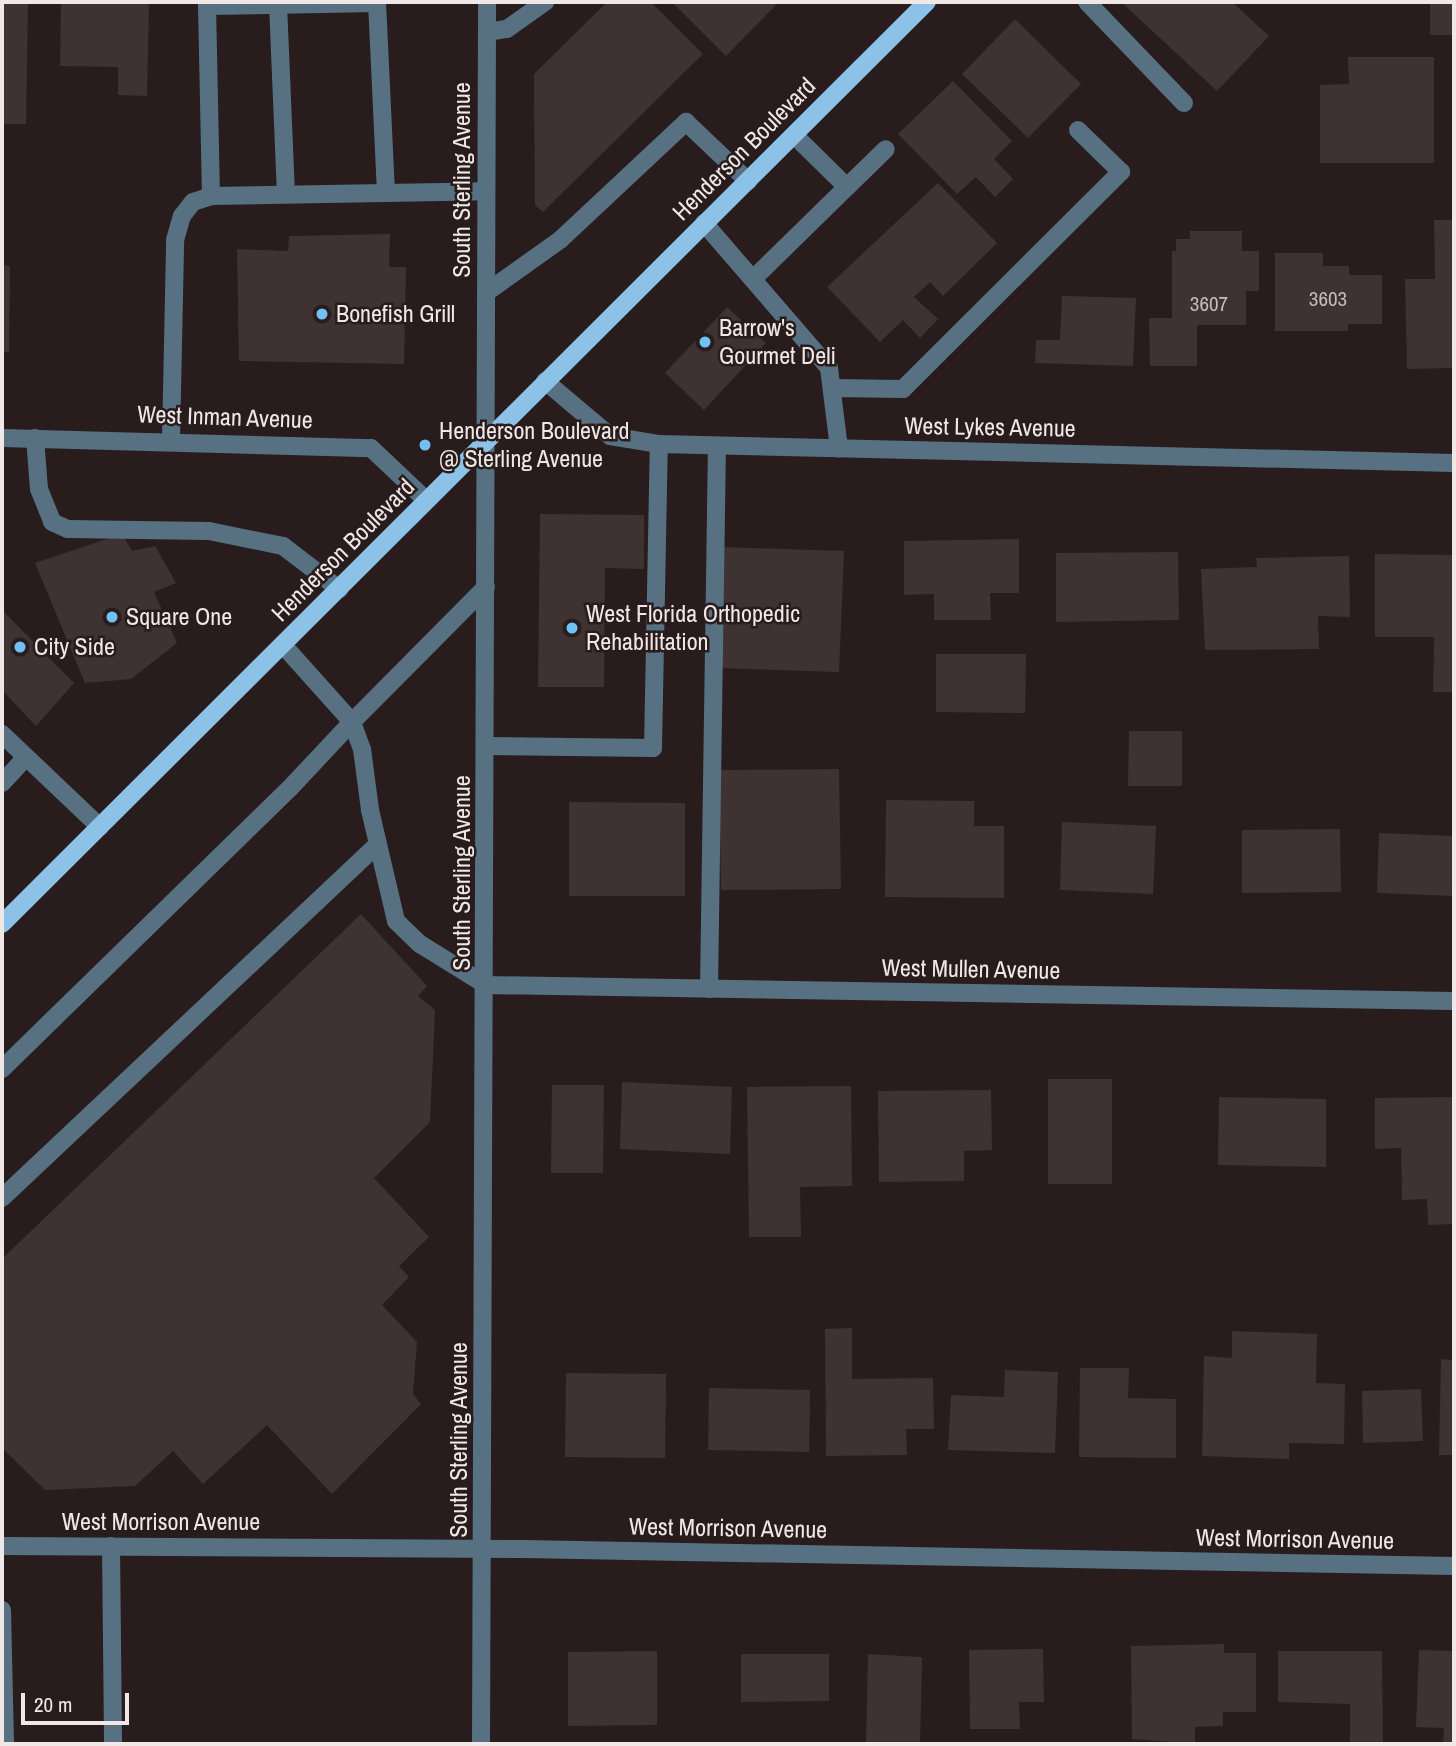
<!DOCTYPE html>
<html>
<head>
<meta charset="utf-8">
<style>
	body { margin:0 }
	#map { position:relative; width:1456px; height:1746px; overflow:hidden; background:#281d1c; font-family:"Archivo Narrow",sans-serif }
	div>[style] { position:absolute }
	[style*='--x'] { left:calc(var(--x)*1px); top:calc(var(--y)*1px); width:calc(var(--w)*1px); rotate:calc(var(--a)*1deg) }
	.building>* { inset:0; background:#3e3332 }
	.minor>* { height:18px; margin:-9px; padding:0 9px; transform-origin:9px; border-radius:9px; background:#577183 }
	.major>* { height:18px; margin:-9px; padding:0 9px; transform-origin:9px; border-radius:9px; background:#8cc2e8 }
	.dots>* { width:19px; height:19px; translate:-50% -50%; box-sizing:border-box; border:4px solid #281d1c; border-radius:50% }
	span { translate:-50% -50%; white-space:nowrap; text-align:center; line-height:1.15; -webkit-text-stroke:5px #281d1c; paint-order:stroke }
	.number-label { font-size:21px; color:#c4bbba }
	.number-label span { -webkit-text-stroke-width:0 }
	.street-label { font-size:24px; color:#f0e8e7 }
	.poi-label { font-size:24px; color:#f0e8e7 }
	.left { translate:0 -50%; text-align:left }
	.frame { position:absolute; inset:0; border:4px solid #f0e8e7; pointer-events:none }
	.scale { position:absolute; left:21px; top:1693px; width:108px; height:32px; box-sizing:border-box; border:4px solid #f0e8e7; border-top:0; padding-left:9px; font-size:21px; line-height:24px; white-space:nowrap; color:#f0e8e7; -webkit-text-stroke:5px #281d1c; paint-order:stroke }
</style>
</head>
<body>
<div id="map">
	<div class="building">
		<div style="clip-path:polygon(2px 2px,28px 2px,26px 124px,2px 124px)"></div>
		<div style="clip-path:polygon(61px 2px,149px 2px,147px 96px,118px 95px,118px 67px,60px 66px)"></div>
		<div style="clip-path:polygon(607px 2px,651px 2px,703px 54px,543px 212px,535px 205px,534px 74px)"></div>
		<div style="clip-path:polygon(672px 2px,779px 2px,726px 56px)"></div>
		<div style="clip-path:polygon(1121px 2px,1232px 2px,1269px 36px,1217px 91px)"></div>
		<div style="clip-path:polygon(1430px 2px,1454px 2px,1454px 35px,1430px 35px)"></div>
		<div style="clip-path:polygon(1015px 19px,1081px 84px,1028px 138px,962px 74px)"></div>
		<div style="clip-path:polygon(1348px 57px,1434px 57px,1434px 163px,1320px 163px,1320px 85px,1349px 84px)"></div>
		<div style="clip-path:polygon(953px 81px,1012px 141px,994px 159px,1013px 179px,995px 197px,976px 177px,957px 194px,898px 134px)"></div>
		<div style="clip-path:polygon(938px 183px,997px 243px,943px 296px,930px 282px,914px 297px,938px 319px,920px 338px,903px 320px,880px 342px,827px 287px)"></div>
		<div style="clip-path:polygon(1434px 220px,1454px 220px,1454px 368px,1407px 369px,1405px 279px,1435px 279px)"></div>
		<div style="clip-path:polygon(1190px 231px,1242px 231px,1242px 251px,1259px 251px,1259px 291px,1246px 291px,1246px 325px,1197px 325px,1197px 366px,1150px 366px,1149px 318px,1172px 318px,1172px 251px,1176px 251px,1176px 239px,1190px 239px)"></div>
		<div style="clip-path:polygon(390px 234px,389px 267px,406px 267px,404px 364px,239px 361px,237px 249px,288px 251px,289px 236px)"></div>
		<div style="clip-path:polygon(1275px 253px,1323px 253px,1323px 266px,1349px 266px,1349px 275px,1382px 275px,1382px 324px,1348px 324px,1348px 331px,1275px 331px)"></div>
		<div style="clip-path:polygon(2px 265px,10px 266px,9px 352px,2px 352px)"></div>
		<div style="clip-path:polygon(1062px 296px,1136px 298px,1133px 366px,1035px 363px,1036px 340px,1060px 340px)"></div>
		<div style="clip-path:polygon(727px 307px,766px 343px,704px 410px,665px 373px)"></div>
		<div style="clip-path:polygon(540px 514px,644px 515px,644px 569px,605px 568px,604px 687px,538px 687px)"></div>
		<div style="clip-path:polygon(122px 534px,132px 551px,155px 546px,176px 583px,154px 592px,177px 643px,131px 679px,85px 683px,35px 563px)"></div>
		<div style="clip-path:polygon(1019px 539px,1019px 593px,990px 593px,991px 620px,934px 620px,934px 594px,904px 595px,904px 541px)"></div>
		<div style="clip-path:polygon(722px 547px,844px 551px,839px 672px,718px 668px)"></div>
		<div style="clip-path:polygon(1178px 552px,1179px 620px,1056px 622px,1056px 553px)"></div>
		<div style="clip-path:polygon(1375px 554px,1454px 555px,1454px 692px,1433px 692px,1434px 637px,1375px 637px)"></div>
		<div style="clip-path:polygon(1349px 556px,1350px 617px,1318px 616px,1319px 649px,1205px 650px,1201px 569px,1257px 567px,1256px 558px)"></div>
		<div style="clip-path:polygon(2px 610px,74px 683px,36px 726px,2px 690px)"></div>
		<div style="clip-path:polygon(936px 654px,1026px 654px,1025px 713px,936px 712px)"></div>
		<div style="clip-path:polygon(1129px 731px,1182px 731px,1182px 786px,1128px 786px)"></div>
		<div style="clip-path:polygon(839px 769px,841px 889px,721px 890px,719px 770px)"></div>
		<div style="clip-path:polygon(886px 800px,974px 801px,974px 826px,1004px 826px,1004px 898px,885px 897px)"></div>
		<div style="clip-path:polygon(569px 802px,685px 803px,685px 896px,569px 896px)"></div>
		<div style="clip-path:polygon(1062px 822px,1156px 826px,1153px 894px,1060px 890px)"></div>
		<div style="clip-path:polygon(1340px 829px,1341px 892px,1242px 893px,1242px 830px)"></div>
		<div style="clip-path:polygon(1379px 833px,1454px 836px,1454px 896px,1377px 893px)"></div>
		<div style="clip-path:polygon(361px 914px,427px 986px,418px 996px,435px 1010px,430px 1122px,374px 1178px,429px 1237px,399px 1266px,409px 1277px,382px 1305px,417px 1342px,413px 1394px,421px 1404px,332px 1494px,267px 1425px,203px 1484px,173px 1451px,135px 1486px,45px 1490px,2px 1448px,2px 1259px)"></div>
		<div style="clip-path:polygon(1048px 1079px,1112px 1079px,1112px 1184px,1048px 1184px)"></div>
		<div style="clip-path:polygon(622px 1082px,732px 1087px,730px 1154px,620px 1149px)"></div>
		<div style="clip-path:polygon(552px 1085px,604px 1085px,603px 1173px,551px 1173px)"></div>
		<div style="clip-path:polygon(851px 1086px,852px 1186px,800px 1187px,801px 1237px,749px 1237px,747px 1087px)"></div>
		<div style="clip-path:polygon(991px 1090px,992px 1150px,964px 1151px,964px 1181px,879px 1182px,878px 1091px)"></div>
		<div style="clip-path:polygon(1219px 1097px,1326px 1099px,1326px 1167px,1218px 1165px)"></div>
		<div style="clip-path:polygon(1454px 1097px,1454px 1224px,1428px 1225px,1427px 1199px,1402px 1200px,1401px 1148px,1375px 1149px,1375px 1098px)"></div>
		<div style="clip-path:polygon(852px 1328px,852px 1379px,933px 1378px,934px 1429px,906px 1429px,907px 1455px,826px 1456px,825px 1329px)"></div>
		<div style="clip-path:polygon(1232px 1331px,1317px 1334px,1316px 1383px,1345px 1384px,1344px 1444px,1289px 1443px,1289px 1459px,1202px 1456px,1204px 1356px,1232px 1358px)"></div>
		<div style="clip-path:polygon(1441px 1359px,1454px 1360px,1454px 1455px,1439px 1455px)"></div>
		<div style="clip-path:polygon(1080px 1368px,1129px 1368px,1128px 1398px,1176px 1399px,1176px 1458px,1079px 1457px)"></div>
		<div style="clip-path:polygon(1005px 1370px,1058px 1372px,1055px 1453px,948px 1450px,951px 1395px,1004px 1397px)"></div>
		<div style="clip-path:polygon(566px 1373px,666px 1374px,665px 1458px,565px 1457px)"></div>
		<div style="clip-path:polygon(709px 1388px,810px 1390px,809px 1452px,708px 1450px)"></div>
		<div style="clip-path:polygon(1421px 1389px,1423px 1441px,1363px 1443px,1362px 1391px)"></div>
		<div style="clip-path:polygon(1224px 1644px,1224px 1653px,1256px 1653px,1256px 1712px,1223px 1712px,1223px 1726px,1195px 1727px,1195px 1744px,1132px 1739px,1131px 1646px)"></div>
		<div style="clip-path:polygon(1043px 1649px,1044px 1702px,1019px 1702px,1020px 1729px,970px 1729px,969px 1650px)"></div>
		<div style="clip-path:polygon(1419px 1650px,1454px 1651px,1454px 1744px,1443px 1744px,1444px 1728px,1416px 1727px)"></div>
		<div style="clip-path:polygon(657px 1651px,657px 1725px,568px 1726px,568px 1652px)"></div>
		<div style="clip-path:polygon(1278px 1651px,1382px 1651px,1383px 1744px,1350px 1744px,1350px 1704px,1278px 1702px)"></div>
		<div style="clip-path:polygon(741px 1654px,829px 1654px,829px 1701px,741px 1702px)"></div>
		<div style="clip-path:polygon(868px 1654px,922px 1657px,920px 1744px,866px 1744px)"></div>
	</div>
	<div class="minor">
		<div style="--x:377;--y:2;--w:191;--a:87.3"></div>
		<div style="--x:1087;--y:2;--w:140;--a:46.2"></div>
		<div style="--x:278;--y:4;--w:190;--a:87.6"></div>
		<div style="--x:487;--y:32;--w:20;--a:-9"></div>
		<div style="--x:507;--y:29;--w:47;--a:-35.4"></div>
		<div style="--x:794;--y:135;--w:74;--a:44.5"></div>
		<div style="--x:847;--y:187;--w:54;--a:-44.3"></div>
		<div style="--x:211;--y:196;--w:190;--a:-91.2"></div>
		<div style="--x:207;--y:6;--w:170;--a:-1"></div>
		<div style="--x:704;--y:223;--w:191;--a:49.2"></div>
		<div style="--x:829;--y:368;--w:81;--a:82.9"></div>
		<div style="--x:753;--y:279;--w:132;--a:-44.4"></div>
		<div style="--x:487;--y:292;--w:90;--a:-35.5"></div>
		<div style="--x:560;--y:240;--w:173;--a:-43.1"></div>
		<div style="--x:686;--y:122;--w:86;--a:43.6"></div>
		<div style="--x:545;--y:381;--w:85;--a:40.2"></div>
		<div style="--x:610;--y:436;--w:50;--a:9.3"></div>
		<div style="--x:659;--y:444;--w:795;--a:1.37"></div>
		<div style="--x:832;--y:388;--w:71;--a:0.8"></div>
		<div style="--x:903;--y:389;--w:308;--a:-44.9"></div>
		<div style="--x:1121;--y:172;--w:60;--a:-135.7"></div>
		<div style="--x:2;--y:438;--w:369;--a:1.6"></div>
		<div style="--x:371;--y:448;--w:76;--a:43.4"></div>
		<div style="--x:35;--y:438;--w:51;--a:85.5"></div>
		<div style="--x:39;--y:489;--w:35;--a:68"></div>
		<div style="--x:52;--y:522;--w:17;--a:24"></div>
		<div style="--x:68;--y:529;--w:141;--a:0.8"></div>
		<div style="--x:209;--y:531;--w:76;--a:11.5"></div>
		<div style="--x:283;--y:546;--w:71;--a:37.5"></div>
		<div style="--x:171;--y:439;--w:199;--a:-88.8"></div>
		<div style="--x:175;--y:240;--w:25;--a:-74"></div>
		<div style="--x:182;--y:216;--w:18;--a:-52"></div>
		<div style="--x:193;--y:202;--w:19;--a:-18"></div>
		<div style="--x:211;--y:196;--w:275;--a:-1"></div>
		<div style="--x:283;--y:645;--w:103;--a:48.1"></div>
		<div style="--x:352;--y:722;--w:190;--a:-45.2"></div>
		<div style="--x:2;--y:734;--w:135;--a:43.5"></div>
		<div style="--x:486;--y:746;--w:167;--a:0.7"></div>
		<div style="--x:653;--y:748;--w:304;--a:-88.9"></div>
		<div style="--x:2;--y:783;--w:35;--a:-47"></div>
		<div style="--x:709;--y:989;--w:543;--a:-89.16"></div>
		<div style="--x:2;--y:1069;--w:402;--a:-44.3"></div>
		<div style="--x:290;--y:788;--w:91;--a:-46.8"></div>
		<div style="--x:352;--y:722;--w:29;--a:70"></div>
		<div style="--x:362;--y:749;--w:62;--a:82.5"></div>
		<div style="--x:370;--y:810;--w:114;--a:76.8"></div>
		<div style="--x:396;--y:921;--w:33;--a:44"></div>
		<div style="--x:420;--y:944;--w:78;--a:31.8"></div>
		<div style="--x:486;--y:985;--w:968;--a:0.95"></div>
		<div style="--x:2;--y:1198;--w:515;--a:-43.27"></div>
		<div style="--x:2;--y:1546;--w:522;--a:0.33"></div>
		<div style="--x:524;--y:1549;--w:930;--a:1.05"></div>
		<div style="--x:111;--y:1546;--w:198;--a:89.4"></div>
		<div style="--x:2;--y:1610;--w:134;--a:88.7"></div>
		<div style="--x:481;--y:1744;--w:1742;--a:-89.8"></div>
	</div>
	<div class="major">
		<div style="--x:2;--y:924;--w:1306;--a:-44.91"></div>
	</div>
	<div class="dots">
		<div style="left:322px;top:314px;background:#71c1f5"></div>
		<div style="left:705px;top:342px;background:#71c1f5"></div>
		<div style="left:425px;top:445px;background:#71c1f5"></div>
		<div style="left:112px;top:617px;background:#71c1f5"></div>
		<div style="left:572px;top:628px;background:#71c1f5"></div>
		<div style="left:20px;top:647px;background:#71c1f5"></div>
	</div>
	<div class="number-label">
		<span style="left:1328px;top:299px">3603</span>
		<span style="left:1209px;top:304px">3607</span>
	</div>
	<div class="street-label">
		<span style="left:744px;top:149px;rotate:-45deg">Henderson Boulevard</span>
		<span style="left:462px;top:180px;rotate:-90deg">South Sterling Avenue</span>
		<span style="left:225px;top:417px;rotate:2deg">West Inman Avenue</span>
		<span style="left:990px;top:427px;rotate:1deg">West Lykes Avenue</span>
		<span style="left:343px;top:550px;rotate:-45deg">Henderson Boulevard</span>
		<span style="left:462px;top:873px;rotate:-90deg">South Sterling Avenue</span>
		<span style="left:971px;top:969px;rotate:1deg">West Mullen Avenue</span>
		<span style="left:459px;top:1440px;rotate:-90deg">South Sterling Avenue</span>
		<span style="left:161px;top:1522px">West Morrison Avenue</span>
		<span style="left:728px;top:1528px;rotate:1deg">West Morrison Avenue</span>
		<span style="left:1295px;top:1539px;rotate:1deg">West Morrison Avenue</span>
	</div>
	<div class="poi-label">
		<span class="left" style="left:336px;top:314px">Bonefish Grill</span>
		<span class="left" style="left:719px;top:342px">Barrow's<br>Gourmet Deli</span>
		<span class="left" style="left:439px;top:445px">Henderson Boulevard<br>@ Sterling Avenue</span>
		<span class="left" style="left:586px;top:628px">West Florida Orthopedic<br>Rehabilitation</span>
		<span class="left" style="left:126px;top:617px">Square One</span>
		<span class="left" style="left:34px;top:647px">City Side</span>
	</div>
	<div class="frame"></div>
	<div class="scale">20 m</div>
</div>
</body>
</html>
